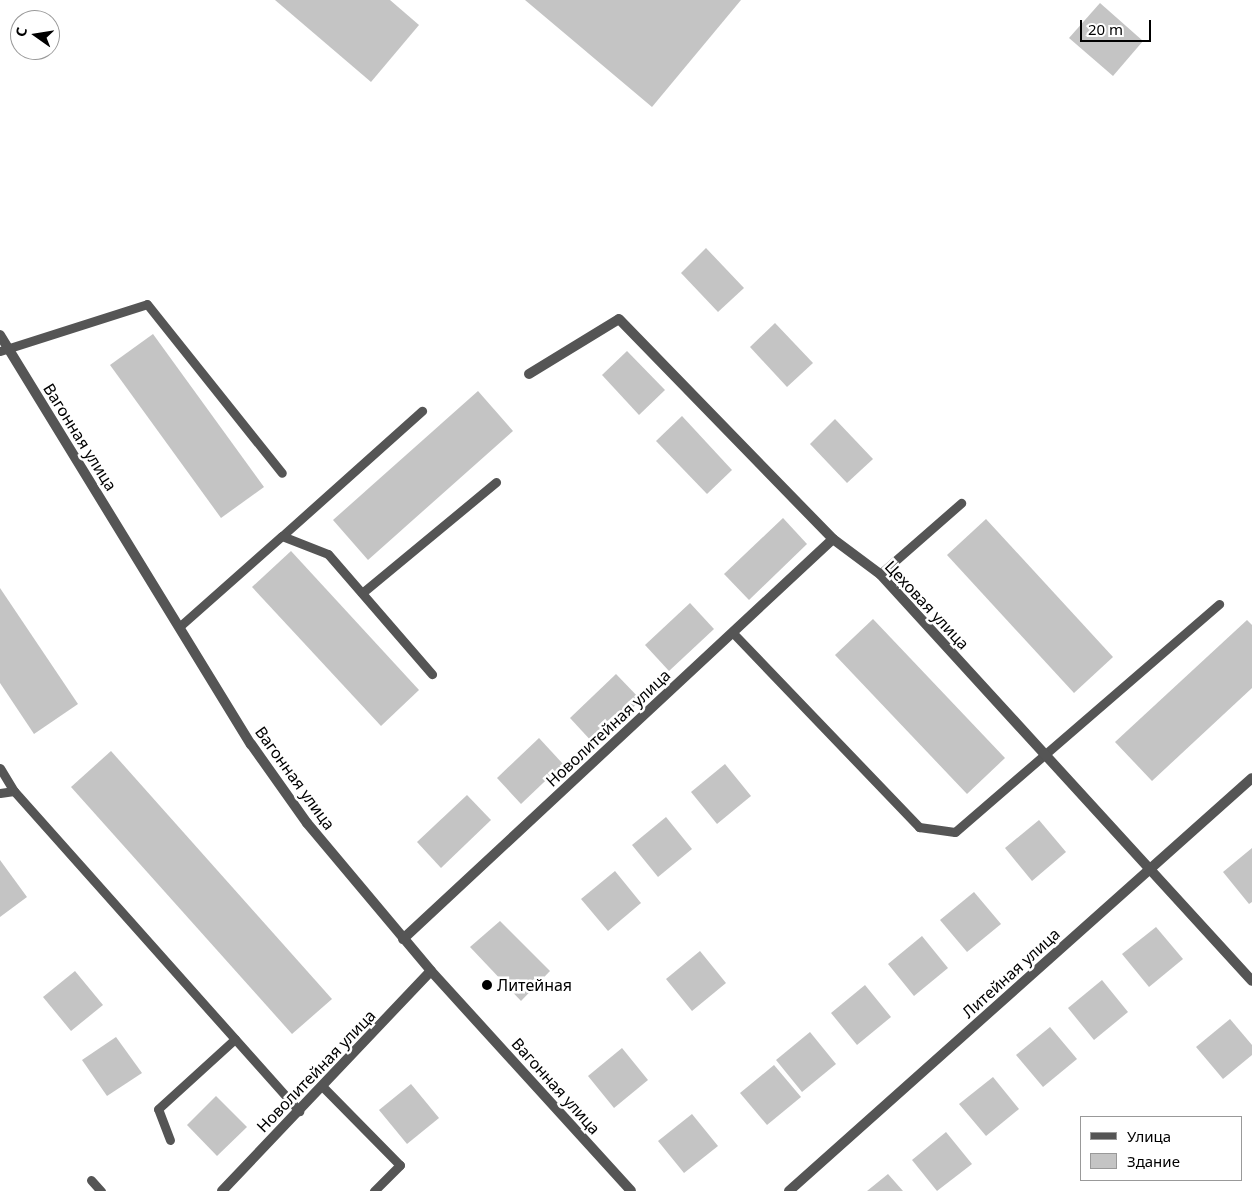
<!DOCTYPE html>
<html>
<head>
<meta charset="utf-8">
<style>
	body { margin:0 }
	#map { position:relative; width:1252px; height:1191px; overflow:hidden; background:#fff; font-family:"Noto Sans",sans-serif }
	div>[style] { position:absolute }
	[style*='--x'] { left:calc(var(--x)*1px); top:calc(var(--y)*1px); width:calc(var(--w)*1px); rotate:calc(var(--a)*1deg) }
	.building>* { inset:0; background:#c4c4c4 }
	.service>* { height:9px; margin:-4.5px; padding:0 4.5px; transform-origin:4.5px; border-radius:4.5px; background:#555 }
	.minor>* { height:10px; margin:-5px; padding:0 5px; transform-origin:5px; border-radius:5px; background:#555 }
	.tertiary>* { height:10px; margin:-5px; padding:0 5px; transform-origin:5px; border-radius:5px; background:#555 }
	.dots>* { width:14px; height:14px; translate:-50% -50%; box-sizing:border-box; border:2px solid #fff; border-radius:50% }
	span { translate:-50% -50%; white-space:nowrap; text-align:center; line-height:1.15; -webkit-text-stroke:5px #fff; paint-order:stroke }
	.street-label { font-size:16px; color:#000 }
	.poi-label { font-size:16px; color:#000 }
	.left { translate:0 -50%; text-align:left }
	.legend { position:absolute; left:1080px; top:1116px; width:162px; height:65px; box-sizing:border-box; background:#fff; border:1px solid #999; margin:0; padding:6px 9px; list-style:none; font-size:15px; color:#000 }
	.legend li { display:flex; align-items:center; gap:10px; height:25px }
	.legend b { width:25px; border:1px solid #999 }
	.north { position:absolute; left:10px; top:10px; width:50px; height:50px; box-sizing:border-box; background:#fff; border:1px solid #999; border-radius:50%; rotate:283deg; font-size:14px; font-weight:700; line-height:20px; text-align:center; color:#000 }
	.north::after { content:''; display:block; margin:auto; width:18px; height:22px; background:#000; clip-path:polygon(50% 0,100% 100%,50% 72%,0 100%) }
	.scale { position:absolute; left:1080px; top:20px; width:71px; height:22px; box-sizing:border-box; border:2px solid #000; border-top:0; padding-left:6px; font-size:15px; line-height:18px; white-space:nowrap; color:#000; -webkit-text-stroke:4px #fff; paint-order:stroke }
</style>
</head>
<body>
<div id="map">
	<div class="building">
		<div style="clip-path:polygon(275px 0,390px 0,419px 25px,371px 82px)"></div>
		<div style="clip-path:polygon(525px 0,741px 0,652px 107px)"></div>
		<div style="clip-path:polygon(1100px 3px,1143px 41px,1113px 76px,1069px 38px)"></div>
		<div style="clip-path:polygon(706px 248px,744px 288px,718px 312px,681px 273px)"></div>
		<div style="clip-path:polygon(775px 323px,813px 363px,787px 387px,750px 347px)"></div>
		<div style="clip-path:polygon(153px 334px,264px 487px,221px 518px,110px 365px)"></div>
		<div style="clip-path:polygon(627px 351px,665px 390px,639px 415px,602px 375px)"></div>
		<div style="clip-path:polygon(478px 391px,513px 431px,368px 560px,333px 520px)"></div>
		<div style="clip-path:polygon(682px 416px,732px 470px,707px 494px,656px 441px)"></div>
		<div style="clip-path:polygon(835px 419px,873px 459px,847px 483px,810px 444px)"></div>
		<div style="clip-path:polygon(783px 518px,807px 544px,749px 600px,724px 574px)"></div>
		<div style="clip-path:polygon(986px 519px,1113px 657px,1074px 693px,947px 555px)"></div>
		<div style="clip-path:polygon(291px 551px,419px 690px,381px 726px,252px 587px)"></div>
		<div style="clip-path:polygon(0 588px,78px 704px,34px 734px,0 683px)"></div>
		<div style="clip-path:polygon(690px 603px,714px 629px,669px 671px,645px 645px)"></div>
		<div style="clip-path:polygon(873px 619px,1005px 758px,967px 794px,835px 655px)"></div>
		<div style="clip-path:polygon(1247px 620px,1252px 625px,1252px 688px,1152px 781px,1115px 742px)"></div>
		<div style="clip-path:polygon(616px 674px,641px 700px,594px 744px,570px 718px)"></div>
		<div style="clip-path:polygon(539px 738px,563px 764px,521px 804px,497px 778px)"></div>
		<div style="clip-path:polygon(111px 751px,332px 999px,292px 1034px,71px 787px)"></div>
		<div style="clip-path:polygon(725px 764px,751px 796px,717px 824px,691px 792px)"></div>
		<div style="clip-path:polygon(467px 795px,491px 820px,441px 868px,417px 842px)"></div>
		<div style="clip-path:polygon(666px 817px,692px 849px,658px 877px,632px 845px)"></div>
		<div style="clip-path:polygon(1039px 820px,1066px 852px,1032px 881px,1005px 848px)"></div>
		<div style="clip-path:polygon(1252px 848px,1252px 902px,1249px 904px,1223px 872px)"></div>
		<div style="clip-path:polygon(0 860px,27px 897px,0 917px)"></div>
		<div style="clip-path:polygon(615px 871px,641px 903px,608px 931px,581px 899px)"></div>
		<div style="clip-path:polygon(974px 892px,1001px 924px,967px 952px,940px 920px)"></div>
		<div style="clip-path:polygon(500px 921px,550px 971px,521px 1001px,470px 947px)"></div>
		<div style="clip-path:polygon(1156px 927px,1183px 959px,1149px 987px,1122px 954px)"></div>
		<div style="clip-path:polygon(922px 936px,948px 968px,914px 996px,888px 964px)"></div>
		<div style="clip-path:polygon(700px 951px,726px 983px,692px 1011px,666px 979px)"></div>
		<div style="clip-path:polygon(75px 971px,103px 1005px,71px 1031px,43px 997px)"></div>
		<div style="clip-path:polygon(1102px 980px,1128px 1012px,1094px 1040px,1068px 1008px)"></div>
		<div style="clip-path:polygon(865px 985px,891px 1017px,857px 1045px,831px 1013px)"></div>
		<div style="clip-path:polygon(1230px 1019px,1252px 1045px,1252px 1055px,1223px 1079px,1196px 1047px)"></div>
		<div style="clip-path:polygon(1050px 1027px,1077px 1059px,1043px 1087px,1016px 1055px)"></div>
		<div style="clip-path:polygon(810px 1032px,836px 1064px,802px 1092px,776px 1060px)"></div>
		<div style="clip-path:polygon(116px 1037px,142px 1073px,107px 1096px,82px 1060px)"></div>
		<div style="clip-path:polygon(622px 1048px,648px 1080px,614px 1108px,588px 1076px)"></div>
		<div style="clip-path:polygon(774px 1065px,801px 1097px,767px 1125px,740px 1093px)"></div>
		<div style="clip-path:polygon(993px 1077px,1019px 1109px,986px 1136px,959px 1104px)"></div>
		<div style="clip-path:polygon(411px 1084px,439px 1118px,407px 1144px,379px 1110px)"></div>
		<div style="clip-path:polygon(216px 1096px,247px 1127px,217px 1156px,187px 1125px)"></div>
		<div style="clip-path:polygon(692px 1114px,718px 1146px,684px 1173px,658px 1141px)"></div>
		<div style="clip-path:polygon(946px 1132px,972px 1164px,937px 1191px,912px 1160px)"></div>
		<div style="clip-path:polygon(888px 1174px,903px 1191px,867px 1191px)"></div>
	</div>
	<div class="service">
		<div style="--x:0;--y:351;--w:154;--a:-17.7"></div>
		<div style="--x:147;--y:304;--w:216;--a:51.4"></div>
		<div style="--x:282;--y:536;--w:188;--a:-41.8"></div>
		<div style="--x:880;--y:574;--w:108;--a:-41.2"></div>
		<div style="--x:362;--y:593;--w:174;--a:-39.6"></div>
		<div style="--x:179;--y:627;--w:137;--a:-41.5"></div>
		<div style="--x:282;--y:536;--w:49;--a:21.4"></div>
		<div style="--x:328;--y:554;--w:159;--a:49.1"></div>
		<div style="--x:733;--y:633;--w:269;--a:46.2"></div>
		<div style="--x:919;--y:827;--w:36;--a:8"></div>
		<div style="--x:955;--y:832;--w:349;--a:-40.8"></div>
		<div style="--x:0;--y:768;--w:27;--a:59"></div>
		<div style="--x:14;--y:791;--w:429;--a:48.3"></div>
		<div style="--x:0;--y:793;--w:14;--a:-8"></div>
		<div style="--x:322;--y:1086;--w:111;--a:45.4"></div>
		<div style="--x:400;--y:1165;--w:37;--a:135"></div>
		<div style="--x:170;--y:1140;--w:33;--a:-111"></div>
		<div style="--x:158;--y:1109;--w:104;--a:-42.3"></div>
		<div style="--x:91;--y:1180;--w:15;--a:48"></div>
	</div>
	<div class="minor">
		<div style="--x:529;--y:374;--w:105;--a:-31.4"></div>
		<div style="--x:619;--y:319;--w:307;--a:45.8"></div>
		<div style="--x:833;--y:539;--w:59;--a:36.7"></div>
		<div style="--x:880;--y:574;--w:551;--a:47.57"></div>
		<div style="--x:403;--y:939;--w:587;--a:-42.93"></div>
		<div style="--x:222;--y:1191;--w:303;--a:-46.5"></div>
		<div style="--x:789;--y:1191;--w:620;--a:-41.73"></div>
	</div>
	<div class="tertiary">
		<div style="--x:0;--y:335;--w:480;--a:58.5"></div>
		<div style="--x:251;--y:744;--w:97;--a:54.7"></div>
		<div style="--x:307;--y:823;--w:193;--a:50"></div>
		<div style="--x:431;--y:971;--w:297;--a:47.7"></div>
	</div>
	<div class="dots">
		<div style="left:487px;top:985px;background:#000"></div>
	</div>
	<div class="street-label">
		<span style="left:80px;top:437px;rotate:58deg">Вагонная улица</span>
		<span style="left:927px;top:605px;rotate:47deg">Цеховая улица</span>
		<span style="left:608px;top:728px;rotate:-43deg">Новолитейная улица</span>
		<span style="left:295px;top:778px;rotate:54deg">Вагонная улица</span>
		<span style="left:1011px;top:973px;rotate:-42deg">Литейная улица</span>
		<span style="left:316px;top:1071px;rotate:-46deg">Новолитейная улица</span>
		<span style="left:556px;top:1086px;rotate:48deg">Вагонная улица</span>
	</div>
	<div class="poi-label">
		<span class="left" style="left:497px;top:985px">Литейная</span>
	</div>
	<ul class="legend">
	<li><b style="height:6px;background:#555"></b>Улица</li>
	<li><b style="height:14px;background:#c4c4c4"></b>Здание</li>
	</ul>
	<div class="north">С</div>
	<div class="scale">20 m</div>
</div>
</body>
</html>
